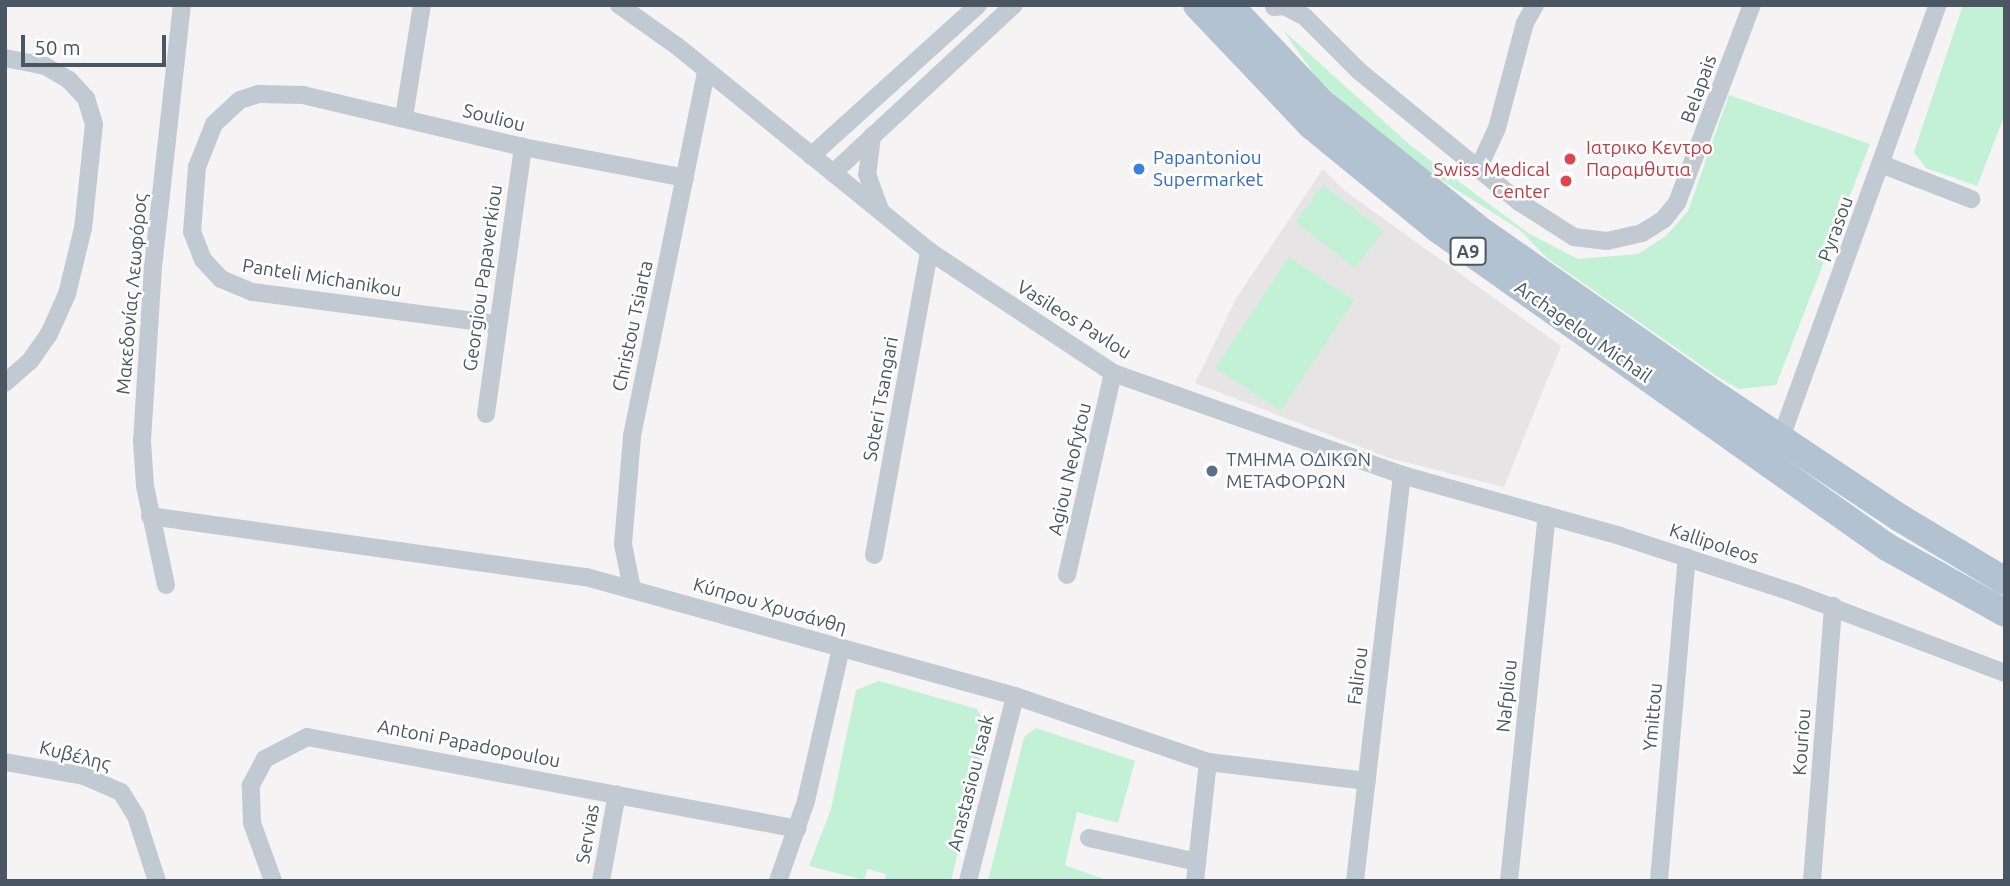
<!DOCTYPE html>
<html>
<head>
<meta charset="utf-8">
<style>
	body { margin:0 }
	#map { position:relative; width:2010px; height:886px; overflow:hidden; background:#f5f3f3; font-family:Ubuntu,sans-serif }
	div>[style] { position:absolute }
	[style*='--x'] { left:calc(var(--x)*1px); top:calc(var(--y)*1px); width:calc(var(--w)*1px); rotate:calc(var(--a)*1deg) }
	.education>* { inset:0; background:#e6e4e5 }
	.green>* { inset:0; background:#c3f1d5 }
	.minor>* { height:18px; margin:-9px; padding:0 9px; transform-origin:9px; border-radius:9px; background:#c1cad2 }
	.primary>* { height:28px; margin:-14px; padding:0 14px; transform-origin:14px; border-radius:14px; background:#b3c2d1 }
	.dots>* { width:19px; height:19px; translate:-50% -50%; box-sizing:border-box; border:4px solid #fff; border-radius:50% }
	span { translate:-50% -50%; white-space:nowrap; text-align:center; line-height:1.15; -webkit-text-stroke:5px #fff; paint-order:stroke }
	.shield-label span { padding:2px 5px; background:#fff; border:2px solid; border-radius:5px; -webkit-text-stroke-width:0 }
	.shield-label { font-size:18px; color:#4a5661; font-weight:700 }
	.street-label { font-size:19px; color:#4a5661 }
	.health-label { font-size:19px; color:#be3a42 }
	.left { translate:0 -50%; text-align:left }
	.right { translate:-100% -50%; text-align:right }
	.shop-label { font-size:19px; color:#366cbe }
	.service-label { font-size:19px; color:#4e5e75 }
	.frame { position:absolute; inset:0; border:7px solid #4a5661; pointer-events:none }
	.scale { position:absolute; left:21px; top:35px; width:145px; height:32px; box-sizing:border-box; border:4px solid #4a5661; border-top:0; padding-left:9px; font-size:21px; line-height:24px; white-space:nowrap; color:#4a5661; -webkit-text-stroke:5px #fff; paint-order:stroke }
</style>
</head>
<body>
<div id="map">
	<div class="education">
		<div style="clip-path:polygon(1323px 169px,1345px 191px,1561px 346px,1504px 487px,1389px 458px,1195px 383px,1237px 297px)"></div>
	</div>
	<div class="green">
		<div style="clip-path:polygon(1963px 5px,2005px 5px,2005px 114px,1977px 186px,1926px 168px,1914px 152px)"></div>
		<div style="clip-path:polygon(1283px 30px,1410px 145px,1528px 233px,1578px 259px,1638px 254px,1666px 236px,1688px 211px,1729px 95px,1870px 144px,1776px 385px,1739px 389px,1718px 377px,1547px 258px,1520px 230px,1396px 151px,1316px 77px)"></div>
		<div style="clip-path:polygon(1323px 185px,1384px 231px,1355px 268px,1295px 222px)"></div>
		<div style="clip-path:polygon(1289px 257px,1354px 300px,1281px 411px,1215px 368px)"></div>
		<div style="clip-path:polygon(879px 681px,977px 709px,988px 729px,951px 881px,885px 881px,886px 874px,868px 869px,864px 880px,809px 866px,831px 809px,856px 690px)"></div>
		<div style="clip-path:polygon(1036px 728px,1135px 761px,1118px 823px,1077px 812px,1065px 865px,1109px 881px,988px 881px,1024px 737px)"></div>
	</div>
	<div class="minor">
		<div style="--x:619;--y:5;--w:71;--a:35.3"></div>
		<div style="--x:677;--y:46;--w:325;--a:39.1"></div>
		<div style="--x:929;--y:251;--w:221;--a:33.5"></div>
		<div style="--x:1113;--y:373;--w:306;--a:19.4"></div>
		<div style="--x:1402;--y:475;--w:226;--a:15.6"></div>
		<div style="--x:1620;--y:536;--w:186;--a:18.1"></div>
		<div style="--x:1797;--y:594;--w:222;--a:20.8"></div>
		<div style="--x:1274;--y:7;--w:10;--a:-6"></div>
		<div style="--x:1284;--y:6;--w:22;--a:27"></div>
		<div style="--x:1304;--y:16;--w:78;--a:45"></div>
		<div style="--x:1359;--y:71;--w:207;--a:39.3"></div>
		<div style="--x:1519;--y:202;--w:65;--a:32.5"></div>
		<div style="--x:1574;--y:237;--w:33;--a:7"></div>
		<div style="--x:1607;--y:241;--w:36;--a:-13"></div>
		<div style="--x:1642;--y:233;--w:26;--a:-32"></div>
		<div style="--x:1664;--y:219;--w:21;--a:-51"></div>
		<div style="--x:1677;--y:203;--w:212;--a:-69.3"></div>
		<div style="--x:5;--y:58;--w:41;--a:11.3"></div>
		<div style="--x:45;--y:66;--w:28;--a:30"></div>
		<div style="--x:69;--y:80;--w:25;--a:47"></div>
		<div style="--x:86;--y:98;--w:27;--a:73"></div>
		<div style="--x:94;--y:124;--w:105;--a:96"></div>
		<div style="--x:83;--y:228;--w:68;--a:103.6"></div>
		<div style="--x:67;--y:294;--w:44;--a:114.2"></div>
		<div style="--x:49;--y:334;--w:33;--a:125"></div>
		<div style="--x:30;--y:361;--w:33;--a:139"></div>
		<div style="--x:404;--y:117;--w:113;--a:-80.9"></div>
		<div style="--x:872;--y:136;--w:38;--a:97"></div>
		<div style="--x:867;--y:174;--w:37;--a:70"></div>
		<div style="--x:811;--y:156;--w:225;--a:-42.1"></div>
		<div style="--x:1881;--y:164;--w:97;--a:21.3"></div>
		<div style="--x:1479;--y:167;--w:43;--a:-65.2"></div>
		<div style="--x:1497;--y:128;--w:109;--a:-75.1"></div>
		<div style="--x:1525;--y:23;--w:21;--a:-61"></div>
		<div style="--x:833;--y:173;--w:247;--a:-42.9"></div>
		<div style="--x:496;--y:324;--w:246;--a:-172.5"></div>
		<div style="--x:252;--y:292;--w:34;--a:-157"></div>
		<div style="--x:221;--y:279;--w:26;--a:-133"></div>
		<div style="--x:203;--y:260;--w:30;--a:-111"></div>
		<div style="--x:192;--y:232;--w:65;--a:-85.6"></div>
		<div style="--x:197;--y:167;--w:46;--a:-68.4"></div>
		<div style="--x:214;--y:124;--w:35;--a:-43"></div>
		<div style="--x:240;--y:100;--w:20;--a:-18"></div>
		<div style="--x:259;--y:94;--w:44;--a:1.3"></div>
		<div style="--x:303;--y:95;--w:226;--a:13.3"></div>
		<div style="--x:523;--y:147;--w:165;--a:10.8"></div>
		<div style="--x:486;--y:414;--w:270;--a:-82.1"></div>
		<div style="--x:1778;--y:446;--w:469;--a:-70.1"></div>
		<div style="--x:150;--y:516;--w:440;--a:8"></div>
		<div style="--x:586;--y:577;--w:445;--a:15.5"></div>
		<div style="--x:1015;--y:696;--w:204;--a:18.9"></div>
		<div style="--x:1208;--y:762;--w:160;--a:6.8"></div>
		<div style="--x:874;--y:555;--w:309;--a:-79.7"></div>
		<div style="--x:1067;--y:575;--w:207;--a:-77.2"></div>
		<div style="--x:166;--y:585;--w:101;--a:-102"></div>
		<div style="--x:145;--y:486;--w:45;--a:-93.8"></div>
		<div style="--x:142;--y:441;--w:174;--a:-86.4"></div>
		<div style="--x:153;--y:267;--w:264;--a:-83.7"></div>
		<div style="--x:632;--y:589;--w:46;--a:-101.3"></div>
		<div style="--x:623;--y:544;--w:108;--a:-85.2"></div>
		<div style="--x:632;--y:436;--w:370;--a:-78.5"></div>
		<div style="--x:5;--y:762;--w:80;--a:10"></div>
		<div style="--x:84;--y:776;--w:40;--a:23.4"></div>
		<div style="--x:121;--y:792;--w:28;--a:58"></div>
		<div style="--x:136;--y:816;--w:68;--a:72.1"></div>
		<div style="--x:1089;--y:838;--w:111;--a:12.5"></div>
		<div style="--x:273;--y:881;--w:62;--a:-109.9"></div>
		<div style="--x:252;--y:823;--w:38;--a:-92"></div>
		<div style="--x:251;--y:785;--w:30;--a:-62"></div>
		<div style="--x:265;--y:759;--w:47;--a:-27.6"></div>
		<div style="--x:307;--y:737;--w:499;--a:10.6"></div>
		<div style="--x:601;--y:881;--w:88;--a:-79.6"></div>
		<div style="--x:778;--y:881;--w:85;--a:-70.7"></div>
		<div style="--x:806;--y:801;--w:157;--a:-77.1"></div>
		<div style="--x:968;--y:881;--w:191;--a:-75.7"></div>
		<div style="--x:1195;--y:881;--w:120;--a:-83.8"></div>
		<div style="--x:1355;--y:881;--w:409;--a:-83.4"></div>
		<div style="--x:1509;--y:881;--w:368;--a:-84.1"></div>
		<div style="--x:1659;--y:881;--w:325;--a:-85.1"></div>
		<div style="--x:1812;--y:881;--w:276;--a:-85.6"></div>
	</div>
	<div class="primary">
		<div style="--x:1197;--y:5;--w:167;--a:46.5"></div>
		<div style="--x:1312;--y:126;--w:163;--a:39.3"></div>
		<div style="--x:1438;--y:229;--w:550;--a:35.31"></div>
		<div style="--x:1887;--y:547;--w:135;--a:29.2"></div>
		<div style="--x:1229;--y:5;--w:134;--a:46.5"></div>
		<div style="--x:1321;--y:102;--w:201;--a:38.9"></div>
		<div style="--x:1477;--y:228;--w:297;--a:35"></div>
		<div style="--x:1720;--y:398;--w:216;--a:33.7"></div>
		<div style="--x:1900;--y:518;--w:122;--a:31"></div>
	</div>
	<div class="dots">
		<div style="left:1570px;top:159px;background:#e0444e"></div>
		<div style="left:1139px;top:169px;background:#3f7fe0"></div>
		<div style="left:1566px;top:181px;background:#e0444e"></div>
		<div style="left:1212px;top:471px;background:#5c6f8a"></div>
	</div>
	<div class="shield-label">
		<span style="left:1468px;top:251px">A9</span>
	</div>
	<div class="street-label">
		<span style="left:1699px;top:89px;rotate:-70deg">Belapais</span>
		<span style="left:494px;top:118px;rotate:14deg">Souliou</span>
		<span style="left:1836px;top:229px;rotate:-70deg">Pyrasou</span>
		<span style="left:322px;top:278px;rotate:9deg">Panteli Michanikou</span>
		<span style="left:483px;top:278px;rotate:-82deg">Georgiou Papaverkiou</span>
		<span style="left:132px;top:294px;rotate:-85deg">Μακεδονίας Λεωφόρος</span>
		<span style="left:1074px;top:320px;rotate:32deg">Vasileos Pavlou</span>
		<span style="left:633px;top:326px;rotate:-78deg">Christou Tsiarta</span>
		<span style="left:1583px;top:332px;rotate:35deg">Archagelou Michail</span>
		<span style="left:881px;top:399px;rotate:-80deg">Soteri Tsangari</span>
		<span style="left:1070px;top:469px;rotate:-77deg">Agiou Neofytou</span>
		<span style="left:1714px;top:544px;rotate:18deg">Kallipoleos</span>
		<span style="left:770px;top:606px;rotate:16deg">Κύπρου Χρυσάνθη</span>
		<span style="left:1358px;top:676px;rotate:-83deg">Falirou</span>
		<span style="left:1507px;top:696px;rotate:-84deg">Nafpliou</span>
		<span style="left:1653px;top:717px;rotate:-85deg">Ymittou</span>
		<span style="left:1802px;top:742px;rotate:-86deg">Kouriou</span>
		<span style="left:469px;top:744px;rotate:11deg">Antoni Papadopoulou</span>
		<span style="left:75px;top:756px;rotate:14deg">Κυβέλης</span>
		<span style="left:971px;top:783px;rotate:-76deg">Anastasiou Isaak</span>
		<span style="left:588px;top:834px;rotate:-80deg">Servias</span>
	</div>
	<div class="health-label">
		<span class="left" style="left:1586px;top:159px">Ιατρικο Κεντρο<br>Παραμθυτια</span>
		<span class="right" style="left:1550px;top:181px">Swiss Medical<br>Center</span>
	</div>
	<div class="shop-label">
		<span class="left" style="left:1153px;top:169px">Papantoniou<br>Supermarket</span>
	</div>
	<div class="service-label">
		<span class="left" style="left:1226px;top:471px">ΤΜΗΜΑ ΟΔΙΚΩΝ<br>ΜΕΤΑΦΟΡΩΝ</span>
	</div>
	<div class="frame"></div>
	<div class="scale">50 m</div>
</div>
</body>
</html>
